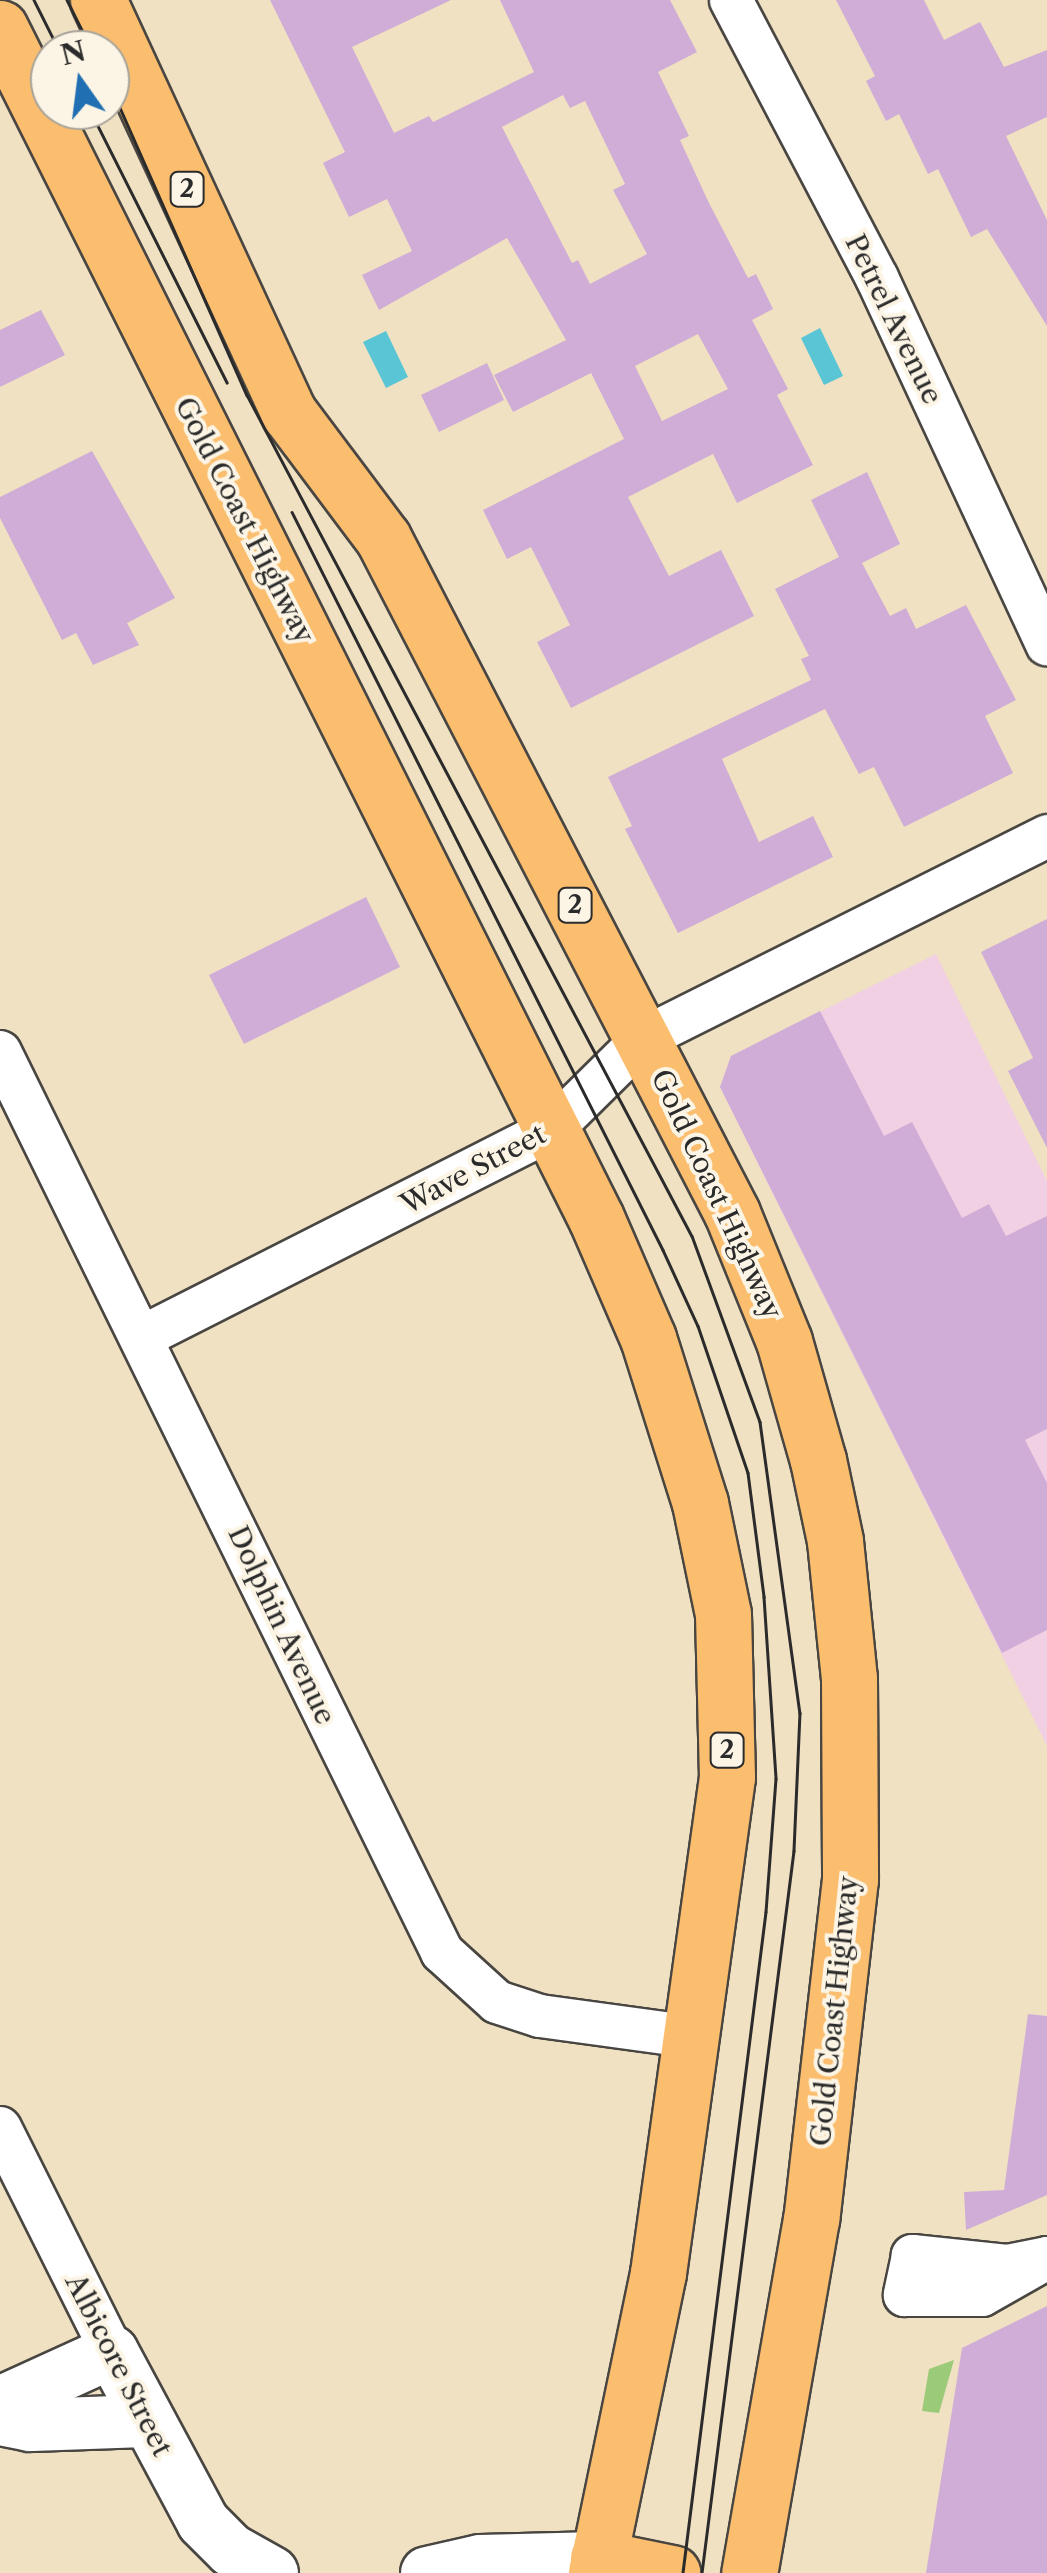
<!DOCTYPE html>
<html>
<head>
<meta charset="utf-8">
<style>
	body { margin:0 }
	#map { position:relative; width:1047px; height:2573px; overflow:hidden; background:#f0e1c2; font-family:"Libre Caslon Text",serif }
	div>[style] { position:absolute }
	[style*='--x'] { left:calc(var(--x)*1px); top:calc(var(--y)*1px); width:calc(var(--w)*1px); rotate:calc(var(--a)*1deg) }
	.built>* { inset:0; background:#f1d0e3 }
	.green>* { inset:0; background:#9bca79 }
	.water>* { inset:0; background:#5ac5d5 }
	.building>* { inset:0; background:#d0add7 }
	.roads { filter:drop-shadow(2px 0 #494642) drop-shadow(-2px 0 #494642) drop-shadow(0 2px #494642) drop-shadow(0 -2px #494642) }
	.minor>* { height:42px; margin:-21px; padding:0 21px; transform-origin:21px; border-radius:21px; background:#fff }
	.tertiary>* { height:52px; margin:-26px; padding:0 26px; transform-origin:26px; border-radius:26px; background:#fff }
	.trunk>* { height:55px; margin:-27.5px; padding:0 27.5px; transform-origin:27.5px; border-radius:27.5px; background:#fbbd6e }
	.tram>* { height:2.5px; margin:-1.25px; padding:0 1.25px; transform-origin:1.25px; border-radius:1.25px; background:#2b2b2b }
	span { translate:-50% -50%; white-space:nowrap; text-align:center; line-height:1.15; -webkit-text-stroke:8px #fcf5e5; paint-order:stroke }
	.shield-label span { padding:2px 8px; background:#fcf5e5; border:2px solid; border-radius:8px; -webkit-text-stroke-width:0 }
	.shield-label { font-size:25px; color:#2b2b2b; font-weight:700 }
	.street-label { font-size:28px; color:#2b2b2b }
	.north { position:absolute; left:30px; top:30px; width:100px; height:100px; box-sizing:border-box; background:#fcf5e5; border:2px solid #a8a49b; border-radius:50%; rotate:346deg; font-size:28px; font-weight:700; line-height:40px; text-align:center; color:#2b2b2b }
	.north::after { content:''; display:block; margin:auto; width:35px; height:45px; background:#1f6fb2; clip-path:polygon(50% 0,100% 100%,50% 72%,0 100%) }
</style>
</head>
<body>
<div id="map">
	<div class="built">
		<div style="clip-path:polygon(936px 954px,1047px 1181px,1047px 1746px,720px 1087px,731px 1056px)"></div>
	</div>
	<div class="green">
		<div style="clip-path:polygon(954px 2360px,939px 2413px,922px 2411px,929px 2369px)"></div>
	</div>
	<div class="water">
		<div style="clip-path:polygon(820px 328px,843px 376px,824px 385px,801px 338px)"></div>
		<div style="clip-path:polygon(386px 331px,408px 377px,386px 388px,363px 342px)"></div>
	</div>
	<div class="building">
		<div style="clip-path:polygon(evenodd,270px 0,451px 0,352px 47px,394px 133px,429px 116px,433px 122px,534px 72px,500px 0,670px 0,697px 52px,658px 72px,689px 136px,680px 140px,708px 201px,748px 278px,756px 274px,773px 309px,752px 320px,788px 389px,777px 395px,813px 465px,737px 503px,713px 454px,628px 497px,669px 576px,721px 550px,754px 616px,571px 708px,537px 642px,570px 625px,531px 547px,507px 559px,483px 510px,624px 439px,591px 373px,513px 412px,494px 375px,566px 340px,507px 238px,379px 310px,362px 275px,412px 251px,387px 199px,349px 217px,323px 163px,345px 152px,270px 0,563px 95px,570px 108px,585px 101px,625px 184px,613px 190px,647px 254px,590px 284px,578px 260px,572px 263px,502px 127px,563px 95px,270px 0,698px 334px,728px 389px,662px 421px,635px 366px,698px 334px)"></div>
		<div style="clip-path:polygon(836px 0,924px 0,944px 40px,980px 22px,1004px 67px,1047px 50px,1047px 117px,1006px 136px,1047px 220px,1047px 326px,987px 229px,971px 237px,938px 169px,928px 174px,899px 114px,886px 121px,866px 81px,875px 76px)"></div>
		<div style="clip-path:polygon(41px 310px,65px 355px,0 387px,0 330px)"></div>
		<div style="clip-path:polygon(487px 363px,504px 400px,439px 432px,421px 395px)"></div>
		<div style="clip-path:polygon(92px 451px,175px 598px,127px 623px,139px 645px,93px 665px,76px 633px,62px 640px,0 518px,0 497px)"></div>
		<div style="clip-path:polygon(867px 472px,900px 544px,862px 563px,890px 616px,906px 608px,916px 629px,966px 605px,1016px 700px,985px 716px,1013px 773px,904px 827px,874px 767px,859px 774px,825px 709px,722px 759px,759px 842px,813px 816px,833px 857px,678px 933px,625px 829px,632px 826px,608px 777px,811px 680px,801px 659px,809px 656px,775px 589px,839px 557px,811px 500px)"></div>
		<div style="clip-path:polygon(366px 897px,400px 967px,244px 1044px,209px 975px)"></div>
		<div style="clip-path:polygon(1047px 919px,1047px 1148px,1008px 1071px,1033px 1058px,981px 952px)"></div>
		<div style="clip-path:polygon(820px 1011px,884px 1136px,912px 1122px,962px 1218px,989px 1204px,1006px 1236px,1047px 1216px,1047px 1429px,1025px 1440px,1047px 1483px,1047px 1630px,1002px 1653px,720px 1087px,731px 1056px)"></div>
		<div style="clip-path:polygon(1028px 2014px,1047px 2016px,1047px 2195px,966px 2230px,964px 2192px,1004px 2190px)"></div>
		<div style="clip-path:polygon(1047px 2306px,1047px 2573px,926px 2573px,962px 2348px)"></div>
	</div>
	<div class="roads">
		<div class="minor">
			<div style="--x:731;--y:0;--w:314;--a:62.3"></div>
			<div style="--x:877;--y:278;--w:404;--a:65.1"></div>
			<div style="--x:0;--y:1052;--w:1003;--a:63.84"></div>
			<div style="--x:442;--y:1952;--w:74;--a:42.3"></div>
			<div style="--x:497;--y:2002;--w:45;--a:18"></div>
			<div style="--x:540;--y:2016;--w:155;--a:7.8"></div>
			<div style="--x:144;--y:1336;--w:458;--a:-26.9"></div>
			<div style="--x:552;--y:1129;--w:129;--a:-44.7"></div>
			<div style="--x:644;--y:1038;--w:451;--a:-26.6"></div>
			<div style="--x:0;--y:2128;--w:250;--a:63.4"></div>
			<div style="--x:1047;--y:2258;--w:41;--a:168.7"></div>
			<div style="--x:1007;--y:2266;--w:95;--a:-173.9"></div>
			<div style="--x:913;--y:2256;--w:40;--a:102"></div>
			<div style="--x:905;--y:2295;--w:77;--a:0"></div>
			<div style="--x:982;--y:2295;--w:75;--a:-29.6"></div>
		</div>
		<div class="tertiary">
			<div style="--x:0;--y:2403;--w:123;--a:-24.5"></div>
			<div style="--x:112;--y:2352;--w:193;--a:61.8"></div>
			<div style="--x:203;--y:2522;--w:40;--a:45"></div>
			<div style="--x:231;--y:2550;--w:47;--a:29.3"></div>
			<div style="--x:0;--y:2419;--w:31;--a:11"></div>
			<div style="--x:30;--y:2425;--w:117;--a:-2"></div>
			<div style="--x:427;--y:2573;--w:54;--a:-12.8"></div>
			<div style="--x:480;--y:2561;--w:118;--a:-1.5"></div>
		</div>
		<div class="trunk">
			<div style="--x:98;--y:0;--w:455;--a:65.2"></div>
			<div style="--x:289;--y:413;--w:156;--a:53.1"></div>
			<div style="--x:383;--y:538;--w:760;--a:62.66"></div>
			<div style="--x:732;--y:1213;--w:138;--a:67.9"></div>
			<div style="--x:784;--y:1341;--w:124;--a:74.1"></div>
			<div style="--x:818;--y:1460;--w:83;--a:78.1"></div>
			<div style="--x:835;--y:1541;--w:138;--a:84.2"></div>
			<div style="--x:849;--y:1678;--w:201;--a:89.7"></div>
			<div style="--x:850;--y:1879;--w:342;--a:96.5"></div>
			<div style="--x:811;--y:2219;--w:359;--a:99.9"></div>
			<div style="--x:0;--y:28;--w:1331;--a:63.4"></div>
			<div style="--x:596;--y:1218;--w:131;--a:66.6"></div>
			<div style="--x:648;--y:1338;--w:173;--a:72.5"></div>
			<div style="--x:700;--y:1503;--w:113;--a:78.3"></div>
			<div style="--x:723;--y:1614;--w:163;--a:88.6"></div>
			<div style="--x:727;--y:1777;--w:501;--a:97.92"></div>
			<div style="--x:658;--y:2273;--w:306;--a:101.7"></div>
			<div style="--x:598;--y:2558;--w:76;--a:11.5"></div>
		</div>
	</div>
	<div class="tram">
		<div style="--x:34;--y:0;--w:56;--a:63.4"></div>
		<div style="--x:67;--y:0;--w:56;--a:63.4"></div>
		<div style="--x:110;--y:85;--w:339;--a:66.2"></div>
		<div style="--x:247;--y:395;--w:951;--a:62.12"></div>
		<div style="--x:692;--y:1236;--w:198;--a:69.9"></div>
		<div style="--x:760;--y:1422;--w:294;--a:82.2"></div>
		<div style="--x:800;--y:1713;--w:138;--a:92.5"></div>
		<div style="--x:794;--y:1851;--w:728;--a:97.26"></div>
		<div style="--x:90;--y:110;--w:305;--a:63.3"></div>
		<div style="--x:292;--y:512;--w:826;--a:63.31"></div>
		<div style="--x:663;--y:1250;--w:84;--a:65.3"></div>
		<div style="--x:698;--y:1326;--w:155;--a:71.2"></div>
		<div style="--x:748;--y:1473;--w:125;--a:82.6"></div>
		<div style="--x:764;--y:1597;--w:182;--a:86.2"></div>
		<div style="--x:776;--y:1779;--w:133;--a:94.3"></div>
		<div style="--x:766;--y:1912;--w:666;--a:97.16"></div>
	</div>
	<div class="shield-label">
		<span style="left:187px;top:189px">2</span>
		<span style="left:575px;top:905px">2</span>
		<span style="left:727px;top:1750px">2</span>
	</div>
	<div class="street-label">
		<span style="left:894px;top:319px;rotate:64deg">Petrel Avenue</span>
		<span style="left:245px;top:520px;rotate:63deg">Gold Coast Highway</span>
		<span style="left:473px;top:1169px;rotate:-28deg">Wave Street</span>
		<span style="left:717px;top:1194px;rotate:65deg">Gold Coast Highway</span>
		<span style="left:282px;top:1625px;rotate:65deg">Dolphin Avenue</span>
		<span style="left:834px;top:2011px;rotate:-84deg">Gold Coast Highway</span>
		<span style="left:119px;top:2365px;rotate:63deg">Albicore Street</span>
	</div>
	<div class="north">N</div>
</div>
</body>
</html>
